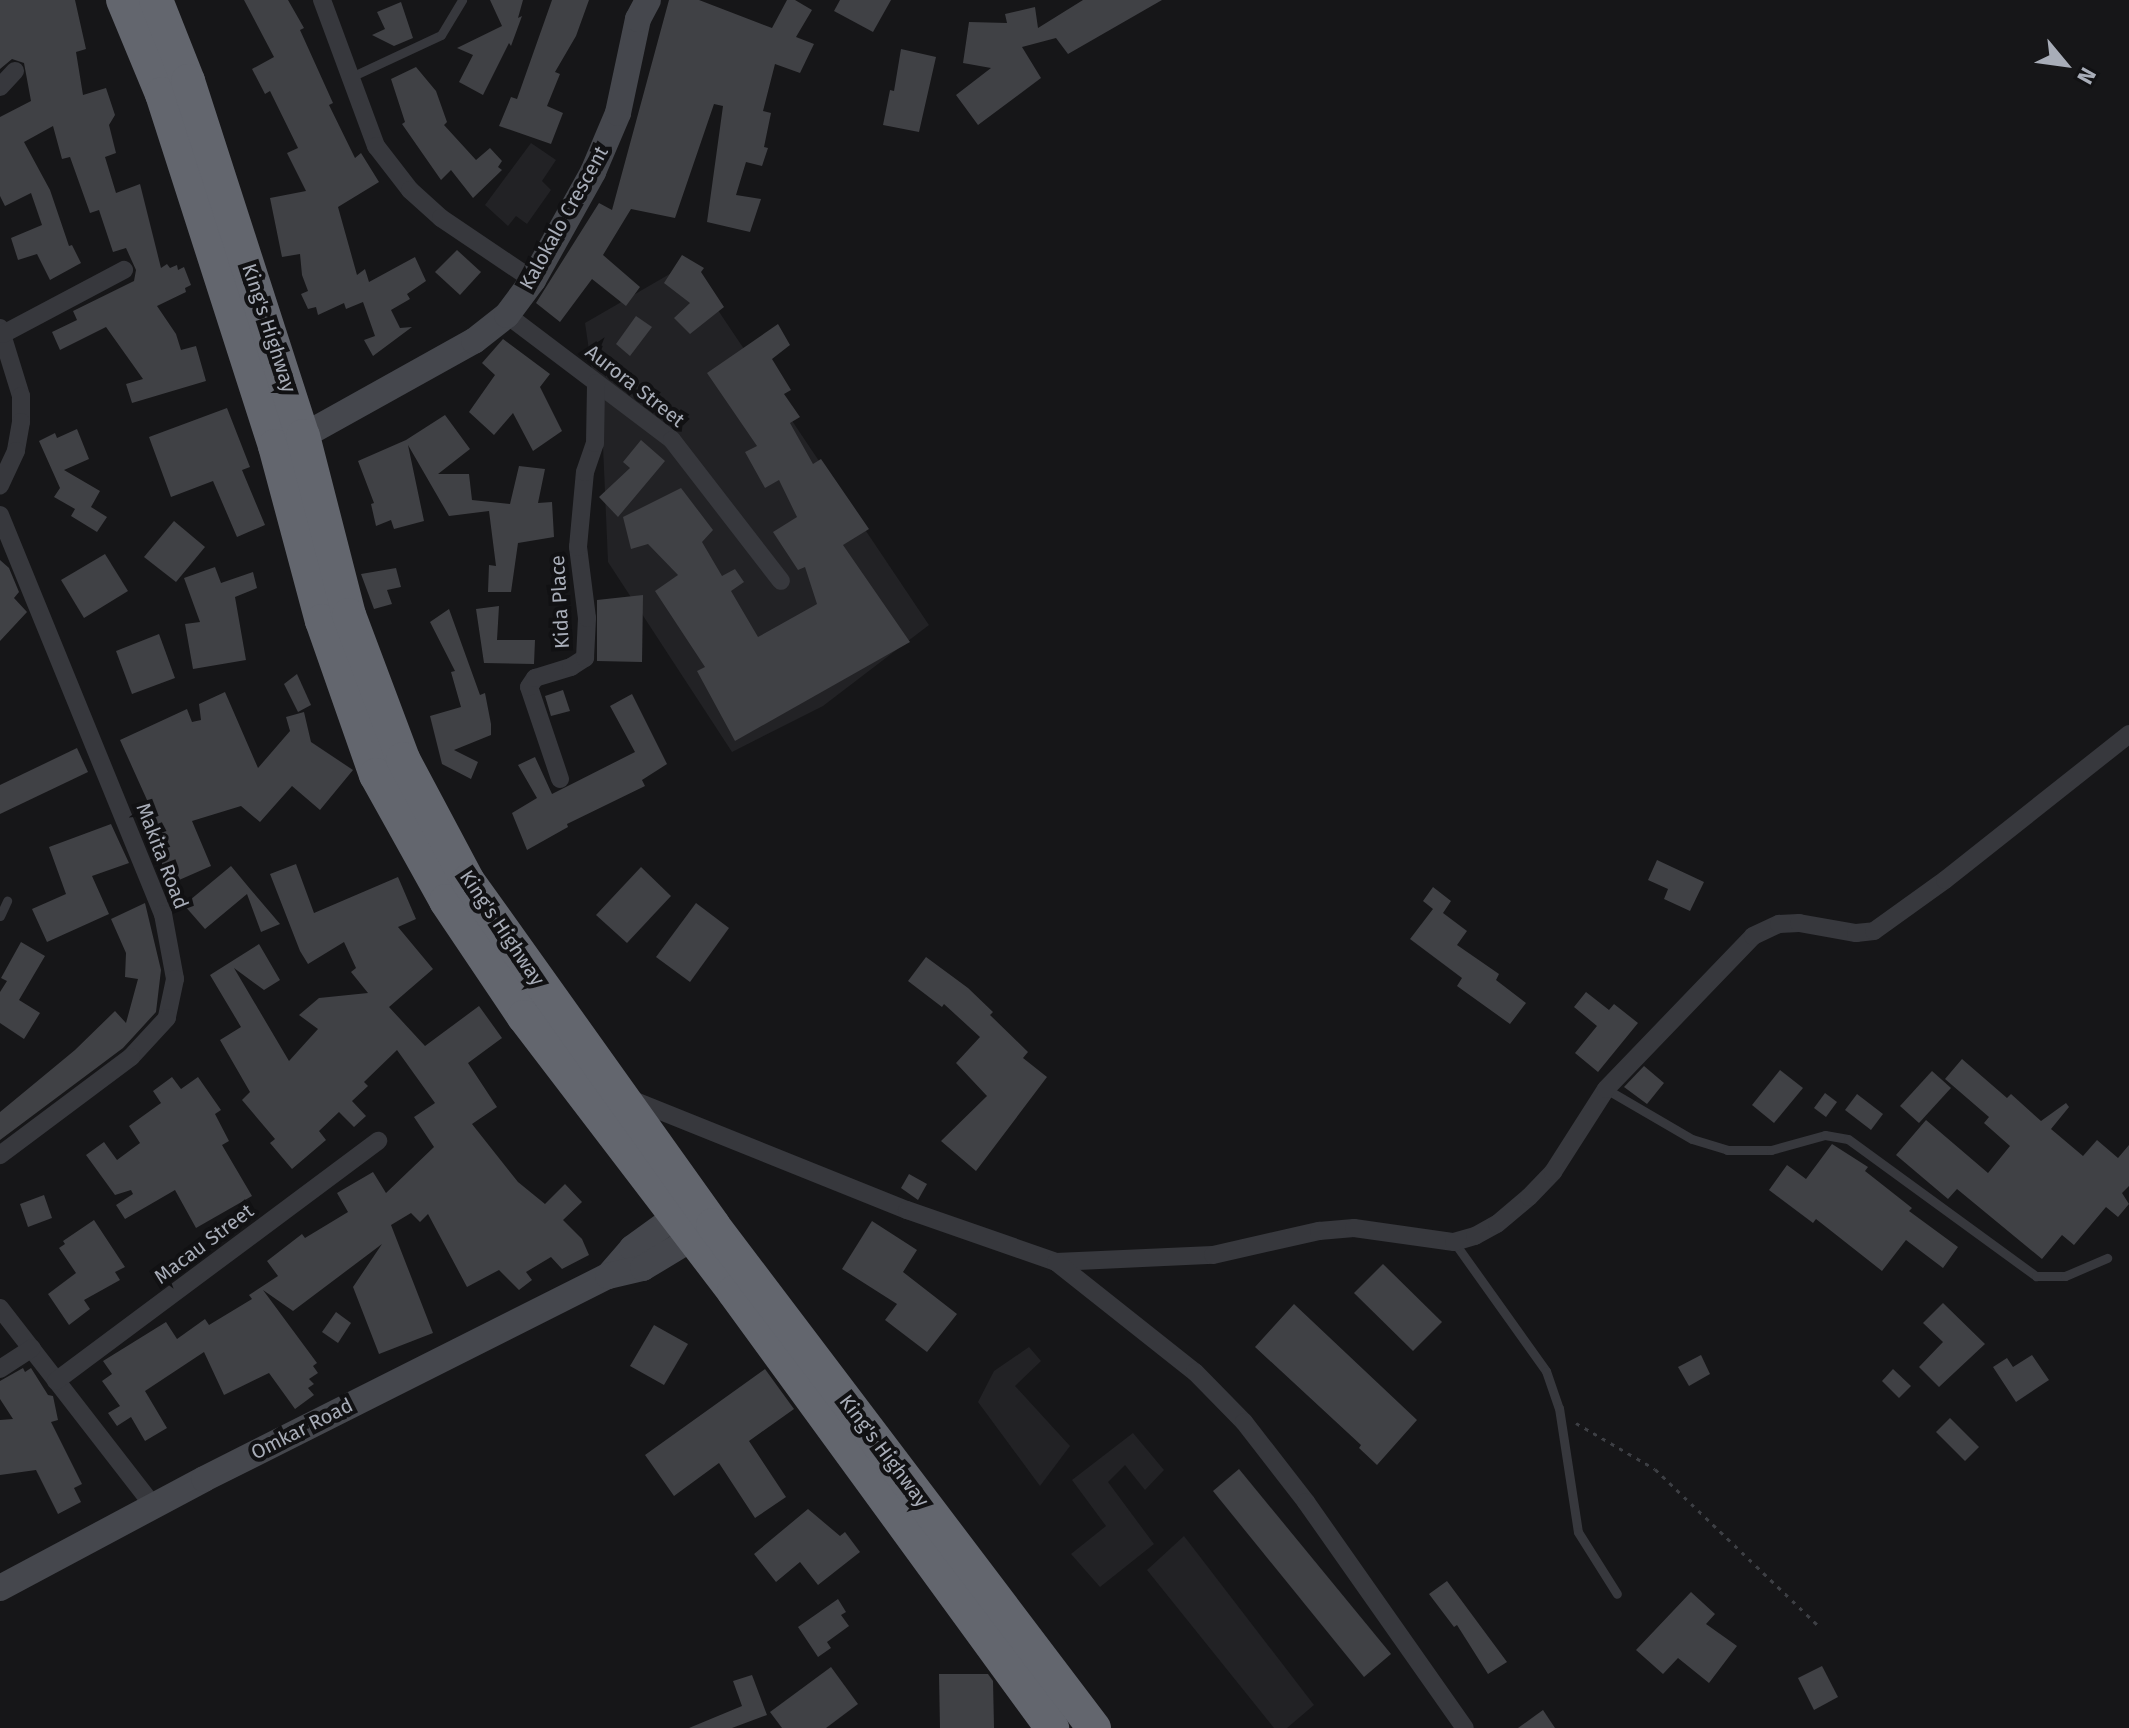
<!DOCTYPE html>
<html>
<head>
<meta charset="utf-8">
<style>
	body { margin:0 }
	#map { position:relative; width:2129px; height:1728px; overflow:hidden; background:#161618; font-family:"Fira Sans",sans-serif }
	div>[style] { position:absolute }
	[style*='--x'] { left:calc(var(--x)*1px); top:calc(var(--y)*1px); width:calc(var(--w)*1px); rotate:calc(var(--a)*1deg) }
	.built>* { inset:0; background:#222225 }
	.building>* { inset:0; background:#404145 }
	.path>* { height:3px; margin-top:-1.5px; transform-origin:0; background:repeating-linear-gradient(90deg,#3d3f44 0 4px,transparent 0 10px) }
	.lane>* { height:9px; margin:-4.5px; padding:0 4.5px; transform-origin:4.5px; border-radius:4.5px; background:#37383d }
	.street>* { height:18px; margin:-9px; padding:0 9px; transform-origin:9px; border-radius:9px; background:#37383d }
	.secondary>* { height:26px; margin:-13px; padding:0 13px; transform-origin:13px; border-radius:13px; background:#45474d }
	.highway>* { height:34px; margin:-17px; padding:0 17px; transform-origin:17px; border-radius:17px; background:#63666e }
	span { translate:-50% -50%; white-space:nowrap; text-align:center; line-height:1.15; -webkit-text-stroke:8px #111113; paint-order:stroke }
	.street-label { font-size:20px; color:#a8adb8 }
	.north { position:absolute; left:2025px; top:24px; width:80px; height:80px; -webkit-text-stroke:6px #111113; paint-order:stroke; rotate:119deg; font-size:22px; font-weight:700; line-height:32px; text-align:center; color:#a8adb8 }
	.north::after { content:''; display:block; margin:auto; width:28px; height:36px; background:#a8adb8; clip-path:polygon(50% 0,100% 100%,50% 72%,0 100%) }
</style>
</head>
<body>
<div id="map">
	<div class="built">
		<div style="clip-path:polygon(531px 143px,556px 160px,542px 181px,551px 190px,527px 224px,516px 216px,508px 226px,485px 205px)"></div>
		<div style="clip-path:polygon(687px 264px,929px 625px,823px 706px,732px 752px,608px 562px,603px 446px,585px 323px)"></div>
		<div style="clip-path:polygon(1029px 1347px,1041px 1361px,1015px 1386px,1070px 1446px,1040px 1486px,978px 1402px,994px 1371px)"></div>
		<div style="clip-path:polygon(1133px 1433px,1164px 1470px,1145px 1490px,1125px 1465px,1108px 1482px,1154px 1544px,1100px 1587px,1071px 1554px,1106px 1526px,1072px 1480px)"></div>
		<div style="clip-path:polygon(1184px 1536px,1314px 1705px,1287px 1728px,1274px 1728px,1147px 1570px)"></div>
	</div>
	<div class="building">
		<div style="clip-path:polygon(0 0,75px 0,86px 49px,76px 52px,83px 95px,106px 88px,115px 115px,109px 125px,116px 153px,105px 157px,116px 193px,140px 184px,161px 268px,167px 264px,170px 268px,177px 265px,178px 270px,184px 267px,191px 285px,185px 288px,186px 292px,157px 306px,176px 334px,181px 350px,196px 346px,206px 381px,132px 403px,126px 384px,143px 379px,106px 327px,60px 350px,52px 332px,77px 320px,73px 311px,134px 281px,136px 270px,126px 248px,113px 252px,99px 210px,90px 213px,70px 157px,62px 159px,53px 126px,24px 142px,50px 190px,69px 246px,72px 245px,81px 263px,50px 280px,37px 254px,18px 260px,11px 238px,42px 225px,31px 193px,5px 206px,0 196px,0 117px,31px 101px,24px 63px,12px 59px,0 69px)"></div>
		<div style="clip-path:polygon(244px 0,288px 0,304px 28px,300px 30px,333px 103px,329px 105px,355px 158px,361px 153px,379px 182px,338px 207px,357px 275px,365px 269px,369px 282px,415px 257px,426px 281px,407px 294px,410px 299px,391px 310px,400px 328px,412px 327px,373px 356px,364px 340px,375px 336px,363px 302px,346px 309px,344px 303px,318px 315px,316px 307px,308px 309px,301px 294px,308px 291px,302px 275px,300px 254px,282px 257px,270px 198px,306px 191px,287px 153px,298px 148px,270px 91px,265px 94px,252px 69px,274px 57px)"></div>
		<div style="clip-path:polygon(490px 0,523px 0,518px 18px,522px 16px,511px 46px,509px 43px,483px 95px,459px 82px,473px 55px,457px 48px,502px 26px)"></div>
		<div style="clip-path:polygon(552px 0,589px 0,576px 36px,555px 72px,560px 74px,547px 106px,563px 113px,551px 144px,499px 126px,511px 97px,517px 99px)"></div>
		<div style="clip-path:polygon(669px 0,699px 0,772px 28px,787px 0,795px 0,812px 10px,796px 37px,814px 44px,800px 73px,775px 64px,763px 111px,771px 113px,764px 147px,768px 148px,762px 166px,746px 162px,736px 195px,761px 199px,750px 232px,707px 222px,723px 106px,714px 104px,675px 218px,631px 209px,603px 255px,640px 287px,626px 306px,592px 279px,560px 322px,536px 303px,599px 203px,612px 210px)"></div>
		<div style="clip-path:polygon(840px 0,891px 0,873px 32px,834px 11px)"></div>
		<div style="clip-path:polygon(1083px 0,1162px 0,1068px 54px,1056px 38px,1022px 47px,1041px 78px,978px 125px,956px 95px,991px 68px,963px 63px,969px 22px,1007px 23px,1005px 14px,1035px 7px,1038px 28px)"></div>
		<div style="clip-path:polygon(401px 2px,413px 38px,394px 46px,372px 35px,385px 29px,377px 12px)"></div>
		<div style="clip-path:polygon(901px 49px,936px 57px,919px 132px,883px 125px,890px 90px,894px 91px)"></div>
		<div style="clip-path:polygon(416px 67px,436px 91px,447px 122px,444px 125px,476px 160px,490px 148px,502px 161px,498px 167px,502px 170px,473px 198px,451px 170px,441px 180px,402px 124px,405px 122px,391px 79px)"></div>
		<div style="clip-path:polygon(457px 250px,481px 272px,460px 295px,435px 272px)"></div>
		<div style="clip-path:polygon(682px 255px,704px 268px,701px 272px,724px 307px,690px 334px,674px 318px,690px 303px,664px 283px)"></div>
		<div style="clip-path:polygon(636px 316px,652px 327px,630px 356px,616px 344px)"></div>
		<div style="clip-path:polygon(778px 324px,790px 345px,772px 359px,791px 390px,784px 394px,800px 417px,790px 423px,813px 464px,821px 459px,869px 529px,843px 545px,910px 642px,735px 741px,697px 671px,705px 667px,655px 591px,678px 575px,648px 544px,631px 549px,623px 517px,681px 488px,713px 530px,702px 542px,722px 576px,735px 569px,744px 582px,731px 591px,758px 637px,817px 604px,805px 567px,798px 570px,773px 532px,797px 517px,779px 480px,765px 488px,745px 452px,757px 446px,707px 373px)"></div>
		<div style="clip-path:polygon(503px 339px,550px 374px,540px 387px,562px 431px,533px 451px,513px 413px,494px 435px,469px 412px,495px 375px,482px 363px)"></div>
		<div style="clip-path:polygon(227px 408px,250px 467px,242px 470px,265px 525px,237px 537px,213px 481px,171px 497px,149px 437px)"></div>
		<div style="clip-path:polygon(445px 415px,470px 449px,438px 474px,469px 474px,472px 500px,510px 504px,519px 466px,545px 469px,538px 503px,552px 502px,554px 537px,518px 543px,511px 592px,488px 592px,489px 565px,496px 566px,489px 511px,449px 516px,408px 445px,424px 521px,394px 529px,391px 520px,376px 526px,371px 504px,374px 503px,358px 461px,406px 440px)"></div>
		<div style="clip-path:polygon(77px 429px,89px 459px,64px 470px,100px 491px,91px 507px,107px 517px,97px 532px,71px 516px,75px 509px,54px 497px,60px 488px,39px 441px,55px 433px,57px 438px)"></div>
		<div style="clip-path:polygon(641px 440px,665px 461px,618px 517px,599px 497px,630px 468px,623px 462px)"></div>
		<div style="clip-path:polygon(174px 521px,205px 547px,176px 582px,144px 557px)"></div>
		<div style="clip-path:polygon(105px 554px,128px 591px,84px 618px,61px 580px)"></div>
		<div style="clip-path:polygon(0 560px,9px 568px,19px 592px,14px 598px,27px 612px,0 641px)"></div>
		<div style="clip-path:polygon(215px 567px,221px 583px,253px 572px,257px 588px,235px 597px,246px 660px,193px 669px,185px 624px,200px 622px,184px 578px)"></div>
		<div style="clip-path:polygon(396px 568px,401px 587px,387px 590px,392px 604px,374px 609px,361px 574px)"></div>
		<div style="clip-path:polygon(643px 595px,642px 662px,597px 661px,597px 600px)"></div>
		<div style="clip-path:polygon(499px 606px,497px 640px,535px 640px,534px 664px,484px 663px,476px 609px)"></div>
		<div style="clip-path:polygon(449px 609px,480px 695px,485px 693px,491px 724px,491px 735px,454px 750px,478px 762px,471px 779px,442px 764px,430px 716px,461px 707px,451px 672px,455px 671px,430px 622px)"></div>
		<div style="clip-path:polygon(159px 634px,175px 678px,132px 694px,116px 651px)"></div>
		<div style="clip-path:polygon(297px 674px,311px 705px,298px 712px,284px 684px)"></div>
		<div style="clip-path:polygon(563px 690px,570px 711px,551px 716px,545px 696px)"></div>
		<div style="clip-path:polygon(225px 692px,258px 768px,290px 731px,286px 717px,304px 712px,311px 742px,353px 770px,320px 810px,292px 786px,260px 822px,241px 806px,192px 821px,211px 866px,170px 884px,144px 825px,156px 820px,120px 740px,187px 709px,192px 722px,201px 720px,199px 704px)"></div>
		<div style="clip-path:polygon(632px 694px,667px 764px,642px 780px,645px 786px,567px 824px,568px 827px,527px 850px,512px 813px,537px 798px,518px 765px,535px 757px,552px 794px,635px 752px,610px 706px)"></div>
		<div style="clip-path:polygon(77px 748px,88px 772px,0 814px,0 785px)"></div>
		<div style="clip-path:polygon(111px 824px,129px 863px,92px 876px,109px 914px,47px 942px,32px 909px,66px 894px,49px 847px)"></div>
		<div style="clip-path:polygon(1657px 860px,1704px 882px,1690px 911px,1664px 899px,1668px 889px,1648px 880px)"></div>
		<div style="clip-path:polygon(296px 864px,314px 913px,398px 877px,416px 919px,398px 927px,433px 969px,389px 1007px,425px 1046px,479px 1006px,502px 1038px,468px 1063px,497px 1107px,472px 1124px,518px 1182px,545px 1204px,565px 1184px,582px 1202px,563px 1220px,582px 1239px,589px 1255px,562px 1269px,551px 1257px,526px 1272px,532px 1280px,519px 1290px,499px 1270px,467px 1287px,428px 1214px,420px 1222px,411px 1213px,391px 1225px,433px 1333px,379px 1354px,353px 1287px,382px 1244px,293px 1311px,263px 1290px,317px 1363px,313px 1366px,318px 1373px,309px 1379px,314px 1384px,308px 1388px,314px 1395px,295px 1409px,269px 1373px,224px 1395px,204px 1352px,145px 1391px,167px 1428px,145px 1441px,131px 1417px,117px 1426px,108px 1413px,120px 1406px,102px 1381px,112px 1374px,103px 1361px,166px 1322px,177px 1339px,205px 1319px,209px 1325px,252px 1299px,249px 1295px,278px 1276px,267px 1261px,302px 1234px,305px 1238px,348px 1212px,337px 1193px,373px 1172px,386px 1193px,434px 1147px,414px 1117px,435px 1103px,397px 1050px,364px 1082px,368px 1086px,352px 1101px,366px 1116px,354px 1127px,339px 1112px,319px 1131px,326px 1140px,292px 1169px,270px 1143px,275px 1139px,242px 1100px,250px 1092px,220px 1040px,241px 1027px,210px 975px,259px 944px,280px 980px,264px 990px,234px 968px,289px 1061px,318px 1029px,299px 1015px,319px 998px,368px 993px,351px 972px,356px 968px,344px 942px,308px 964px,300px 951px,270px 874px)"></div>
		<div style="clip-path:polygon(231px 866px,251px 890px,280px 924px,261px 932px,247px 894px,205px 929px,184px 905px)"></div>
		<div style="clip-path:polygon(641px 867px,671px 896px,627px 943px,596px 915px)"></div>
		<div style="clip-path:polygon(1433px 887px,1451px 901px,1443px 913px,1467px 931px,1457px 945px,1499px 974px,1496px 980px,1526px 1003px,1510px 1024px,1457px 986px,1462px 978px,1410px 939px,1433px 909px,1423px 901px)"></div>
		<div style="clip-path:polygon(145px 903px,161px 970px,156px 1012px,123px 1048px,0 1140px,0 1112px,75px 1050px,115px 1011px,126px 1023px,138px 979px,125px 977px,126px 953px,111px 919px)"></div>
		<div style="clip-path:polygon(696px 903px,729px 928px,690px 982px,656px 957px)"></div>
		<div style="clip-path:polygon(21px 942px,45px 956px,19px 1000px,40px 1013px,24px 1039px,0 1023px,0 992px,7px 981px,1px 978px)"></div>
		<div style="clip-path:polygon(926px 957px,968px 988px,993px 1012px,990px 1015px,1028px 1052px,1023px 1058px,1047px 1077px,976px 1171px,941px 1141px,987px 1096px,956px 1063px,980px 1037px,944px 1004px,942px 1007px,908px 981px)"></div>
		<div style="clip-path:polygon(1586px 992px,1609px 1010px,1614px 1004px,1638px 1023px,1598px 1072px,1575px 1053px,1597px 1026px,1574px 1007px)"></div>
		<div style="clip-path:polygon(1962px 1059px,2007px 1098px,2011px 1094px,2041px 1121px,2066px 1103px,2069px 1107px,2051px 1129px,2083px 1156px,2097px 1140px,2118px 1158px,2129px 1145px,2129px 1186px,2122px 1193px,2129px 1204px,2118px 1217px,2106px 1207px,2074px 1245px,2062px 1235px,2042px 1259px,1957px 1189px,1948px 1199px,1896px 1155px,1926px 1120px,1988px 1173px,2010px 1146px,1984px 1123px,1989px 1117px,1945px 1079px)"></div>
		<div style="clip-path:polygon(1644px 1066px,1664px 1083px,1647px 1104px,1624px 1087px)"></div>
		<div style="clip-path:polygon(1780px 1070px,1803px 1088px,1774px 1123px,1752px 1105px)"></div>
		<div style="clip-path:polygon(1932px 1071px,1951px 1088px,1919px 1123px,1900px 1106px)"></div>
		<div style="clip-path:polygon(172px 1077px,181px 1089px,198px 1077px,221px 1110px,215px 1114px,229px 1141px,222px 1145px,252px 1196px,196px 1228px,175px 1190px,125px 1219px,116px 1205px,133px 1194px,131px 1190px,115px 1195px,86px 1155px,104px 1142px,117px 1160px,140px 1143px,129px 1126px,161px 1103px,153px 1091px)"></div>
		<div style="clip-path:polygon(1825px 1093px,1837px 1102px,1826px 1117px,1814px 1108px)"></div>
		<div style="clip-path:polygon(1857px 1094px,1883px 1114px,1871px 1130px,1845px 1110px)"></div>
		<div style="clip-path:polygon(1832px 1144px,1868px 1167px,1865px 1171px,1912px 1208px,1909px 1211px,1958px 1247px,1943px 1268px,1906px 1240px,1882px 1271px,1816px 1219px,1813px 1223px,1769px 1190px,1787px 1165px,1806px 1179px)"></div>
		<div style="clip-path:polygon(909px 1174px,927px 1184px,918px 1200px,901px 1188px)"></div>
		<div style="clip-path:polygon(44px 1195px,52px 1218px,28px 1227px,20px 1204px)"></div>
		<div style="clip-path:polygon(94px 1220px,125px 1267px,115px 1272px,120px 1280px,84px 1300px,90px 1309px,69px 1325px,48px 1294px,76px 1273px,59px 1248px,65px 1244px,63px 1241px)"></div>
		<div style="clip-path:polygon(872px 1221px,917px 1250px,903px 1272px,957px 1314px,927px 1352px,885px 1320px,897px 1304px,842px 1269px)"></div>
		<div style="clip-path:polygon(1383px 1264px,1442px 1322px,1413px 1351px,1354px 1293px)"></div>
		<div style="clip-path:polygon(1943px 1303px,1985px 1344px,1939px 1387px,1919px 1367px,1943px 1342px,1923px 1323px)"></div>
		<div style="clip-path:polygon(1294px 1304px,1417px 1420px,1377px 1465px,1359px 1448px,1361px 1445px,1255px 1347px)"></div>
		<div style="clip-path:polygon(336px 1312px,351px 1323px,338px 1343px,322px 1332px)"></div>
		<div style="clip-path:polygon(654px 1325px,688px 1344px,664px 1385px,630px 1366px)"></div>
		<div style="clip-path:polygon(1701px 1355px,1710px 1374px,1689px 1386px,1678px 1367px)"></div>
		<div style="clip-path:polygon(2032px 1355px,2049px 1380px,2016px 1402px,1993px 1367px,2007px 1358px,2013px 1367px)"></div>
		<div style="clip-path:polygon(23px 1368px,25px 1372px,31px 1368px,48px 1395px,53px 1396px,58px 1420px,51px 1422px,82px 1484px,74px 1488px,81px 1502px,58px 1514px,36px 1470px,0 1475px,0 1420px,13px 1419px,0 1399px,0 1381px)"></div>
		<div style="clip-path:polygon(765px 1369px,794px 1409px,749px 1441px,786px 1497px,755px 1518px,719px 1463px,674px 1496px,645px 1455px)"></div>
		<div style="clip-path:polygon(1893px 1369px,1911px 1386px,1899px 1398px,1882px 1381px)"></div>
		<div style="clip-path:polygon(1950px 1418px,1979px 1447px,1965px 1461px,1936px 1432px)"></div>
		<div style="clip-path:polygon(1239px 1469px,1391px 1654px,1364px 1677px,1213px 1491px)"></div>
		<div style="clip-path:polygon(808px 1509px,840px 1536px,845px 1532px,860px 1552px,818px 1585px,800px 1562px,776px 1582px,754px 1554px)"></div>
		<div style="clip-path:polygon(1447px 1581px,1507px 1662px,1488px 1674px,1457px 1625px,1454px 1627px,1429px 1594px)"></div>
		<div style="clip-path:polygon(1691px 1592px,1715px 1614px,1706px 1624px,1737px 1646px,1709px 1683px,1678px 1658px,1663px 1674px,1636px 1650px)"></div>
		<div style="clip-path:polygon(838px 1599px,846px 1612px,841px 1615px,849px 1626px,827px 1642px,831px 1648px,818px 1657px,798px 1627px)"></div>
		<div style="clip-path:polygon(1822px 1666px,1838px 1697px,1814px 1710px,1798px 1678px)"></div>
		<div style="clip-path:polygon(831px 1667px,858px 1704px,826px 1728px,782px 1728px,770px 1712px)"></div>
		<div style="clip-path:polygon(939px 1674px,988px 1674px,993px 1681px,994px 1728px,940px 1728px)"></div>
		<div style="clip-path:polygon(752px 1675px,767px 1715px,732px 1728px,689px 1728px,742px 1706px,733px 1681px)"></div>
		<div style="clip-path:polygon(1543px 1710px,1555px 1728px,1518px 1728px)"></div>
	</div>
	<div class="path">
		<div style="--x:1576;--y:1423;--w:91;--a:30.2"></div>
		<div style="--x:1655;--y:1469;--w:228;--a:43.8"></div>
	</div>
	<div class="lane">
		<div style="--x:351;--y:77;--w:99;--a:-25"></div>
		<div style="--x:441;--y:35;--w:41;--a:-59"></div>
		<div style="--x:0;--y:916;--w:17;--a:-65"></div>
		<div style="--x:1606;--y:1089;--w:99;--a:30.2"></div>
		<div style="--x:1692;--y:1139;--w:37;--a:17"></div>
		<div style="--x:1727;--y:1150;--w:44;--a:0"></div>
		<div style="--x:1771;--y:1150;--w:56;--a:-15.5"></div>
		<div style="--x:1825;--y:1135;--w:23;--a:10"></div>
		<div style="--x:1848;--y:1139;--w:233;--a:36.1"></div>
		<div style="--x:2036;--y:1276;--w:29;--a:0"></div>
		<div style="--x:2065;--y:1276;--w:46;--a:-23.2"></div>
		<div style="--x:1454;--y:1242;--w:158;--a:54.5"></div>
		<div style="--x:1546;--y:1371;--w:39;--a:71"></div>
		<div style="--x:1559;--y:1408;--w:125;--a:81.3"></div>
		<div style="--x:1578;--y:1532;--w:73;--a:57.8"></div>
	</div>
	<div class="street">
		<div style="--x:322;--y:0;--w:156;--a:69.7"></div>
		<div style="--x:376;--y:146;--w:56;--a:52.3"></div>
		<div style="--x:410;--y:190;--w:42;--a:42.1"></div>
		<div style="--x:441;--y:218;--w:111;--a:34"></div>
		<div style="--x:0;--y:87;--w:22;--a:-47"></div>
		<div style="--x:507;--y:315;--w:207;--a:37.1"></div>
		<div style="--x:672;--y:440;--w:178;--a:52.3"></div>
		<div style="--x:0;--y:328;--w:71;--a:72.8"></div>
		<div style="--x:21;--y:396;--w:26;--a:90"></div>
		<div style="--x:21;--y:422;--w:29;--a:100"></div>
		<div style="--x:16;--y:451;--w:38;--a:115"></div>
		<div style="--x:3;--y:334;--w:137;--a:-27.9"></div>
		<div style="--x:0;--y:515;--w:431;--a:67.8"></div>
		<div style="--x:163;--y:914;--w:66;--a:79.5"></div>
		<div style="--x:175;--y:979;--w:40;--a:102"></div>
		<div style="--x:167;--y:1018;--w:53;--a:132.7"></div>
		<div style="--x:131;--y:1057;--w:164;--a:143.2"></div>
		<div style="--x:560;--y:779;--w:97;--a:-108.6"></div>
		<div style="--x:529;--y:687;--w:11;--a:-56"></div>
		<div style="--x:535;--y:678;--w:38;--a:-17"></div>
		<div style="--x:571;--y:667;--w:17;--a:-33"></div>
		<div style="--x:585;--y:658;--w:40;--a:-87.1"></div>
		<div style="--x:587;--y:618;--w:72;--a:-97.2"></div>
		<div style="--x:578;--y:547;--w:75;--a:-84.7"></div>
		<div style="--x:585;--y:472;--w:31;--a:-71"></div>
		<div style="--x:595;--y:443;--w:60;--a:-89"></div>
		<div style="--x:628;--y:1098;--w:301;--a:21.9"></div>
		<div style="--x:907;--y:1210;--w:158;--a:19.2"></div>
		<div style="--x:1056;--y:1262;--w:157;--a:-2.6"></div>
		<div style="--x:1213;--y:1255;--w:109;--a:-12.8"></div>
		<div style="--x:1319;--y:1231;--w:35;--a:-5"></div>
		<div style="--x:1354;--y:1228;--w:101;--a:8"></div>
		<div style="--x:1454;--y:1242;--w:22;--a:-16"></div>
		<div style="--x:1475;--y:1236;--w:25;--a:-29"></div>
		<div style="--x:1497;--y:1224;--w:42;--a:-40.2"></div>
		<div style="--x:1529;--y:1197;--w:35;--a:-46"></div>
		<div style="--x:1553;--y:1172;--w:98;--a:-57.4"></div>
		<div style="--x:1606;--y:1089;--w:212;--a:-46.1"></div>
		<div style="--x:1753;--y:936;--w:29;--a:-25"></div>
		<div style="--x:1779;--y:924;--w:20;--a:-3"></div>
		<div style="--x:1799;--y:923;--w:58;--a:10"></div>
		<div style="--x:1856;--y:933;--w:18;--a:-6"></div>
		<div style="--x:1874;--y:931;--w:87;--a:-35.7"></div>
		<div style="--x:1945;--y:880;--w:235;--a:-38.4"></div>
		<div style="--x:1056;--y:1262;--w:177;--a:38.4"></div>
		<div style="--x:1195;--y:1372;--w:70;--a:45.6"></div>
		<div style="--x:1244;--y:1422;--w:101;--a:52.2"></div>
		<div style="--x:1306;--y:1502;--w:276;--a:54.9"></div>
		<div style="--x:0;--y:1308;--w:253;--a:52.2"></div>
		<div style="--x:0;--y:1369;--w:38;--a:-33"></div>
		<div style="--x:56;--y:1381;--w:402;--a:-36.7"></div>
	</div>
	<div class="secondary">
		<div style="--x:286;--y:442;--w:18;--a:-19"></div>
		<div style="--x:303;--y:436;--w:196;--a:-29.1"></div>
		<div style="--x:474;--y:341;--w:42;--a:-38.2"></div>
		<div style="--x:507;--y:315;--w:44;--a:-53.4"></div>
		<div style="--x:533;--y:280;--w:124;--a:-60.9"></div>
		<div style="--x:593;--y:172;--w:64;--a:-67"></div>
		<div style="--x:618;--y:113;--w:96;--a:-78"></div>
		<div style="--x:638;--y:19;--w:21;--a:-62"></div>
		<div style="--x:608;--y:1276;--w:37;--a:-49"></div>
		<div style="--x:632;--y:1248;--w:72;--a:-35.9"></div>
		<div style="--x:0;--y:1588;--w:231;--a:-28.1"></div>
		<div style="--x:204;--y:1479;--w:452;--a:-26.7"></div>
		<div style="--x:608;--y:1276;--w:36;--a:-13"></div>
		<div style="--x:643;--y:1268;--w:77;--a:-31.2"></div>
	</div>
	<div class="highway">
		<div style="--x:123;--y:0;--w:102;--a:67.5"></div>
		<div style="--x:162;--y:94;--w:370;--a:72.2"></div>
		<div style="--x:275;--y:446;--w:181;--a:75"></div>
		<div style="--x:322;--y:621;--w:163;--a:70.7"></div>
		<div style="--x:376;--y:775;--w:144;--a:60.9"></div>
		<div style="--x:446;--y:901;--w:140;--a:56.1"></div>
		<div style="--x:524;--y:1017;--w:346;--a:52.6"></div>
		<div style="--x:734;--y:1292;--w:540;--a:53.89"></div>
		<div style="--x:156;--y:0;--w:87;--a:68.4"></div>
		<div style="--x:188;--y:81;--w:373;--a:72.1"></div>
		<div style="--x:303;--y:436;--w:185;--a:75.6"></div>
		<div style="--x:349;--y:615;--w:154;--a:69.4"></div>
		<div style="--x:403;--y:759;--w:138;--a:62"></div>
		<div style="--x:468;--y:881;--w:422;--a:54.5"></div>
		<div style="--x:713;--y:1225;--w:631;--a:52.86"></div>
	</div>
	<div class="street-label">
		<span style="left:564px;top:218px;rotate:-61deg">Kalokalo Crescent</span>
		<span style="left:269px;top:328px;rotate:72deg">King's Highway</span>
		<span style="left:635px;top:386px;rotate:38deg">Aurora Street</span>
		<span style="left:560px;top:602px;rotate:-93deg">Kida Place</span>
		<span style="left:162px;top:856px;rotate:69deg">Makita Road</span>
		<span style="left:502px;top:928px;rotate:56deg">King's Highway</span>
		<span style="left:204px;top:1244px;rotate:-37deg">Macau Street</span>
		<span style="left:302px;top:1429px;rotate:-27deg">Omkar Road</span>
		<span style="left:884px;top:1451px;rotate:53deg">King's Highway</span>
	</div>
	<div class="north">N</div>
</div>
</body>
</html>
